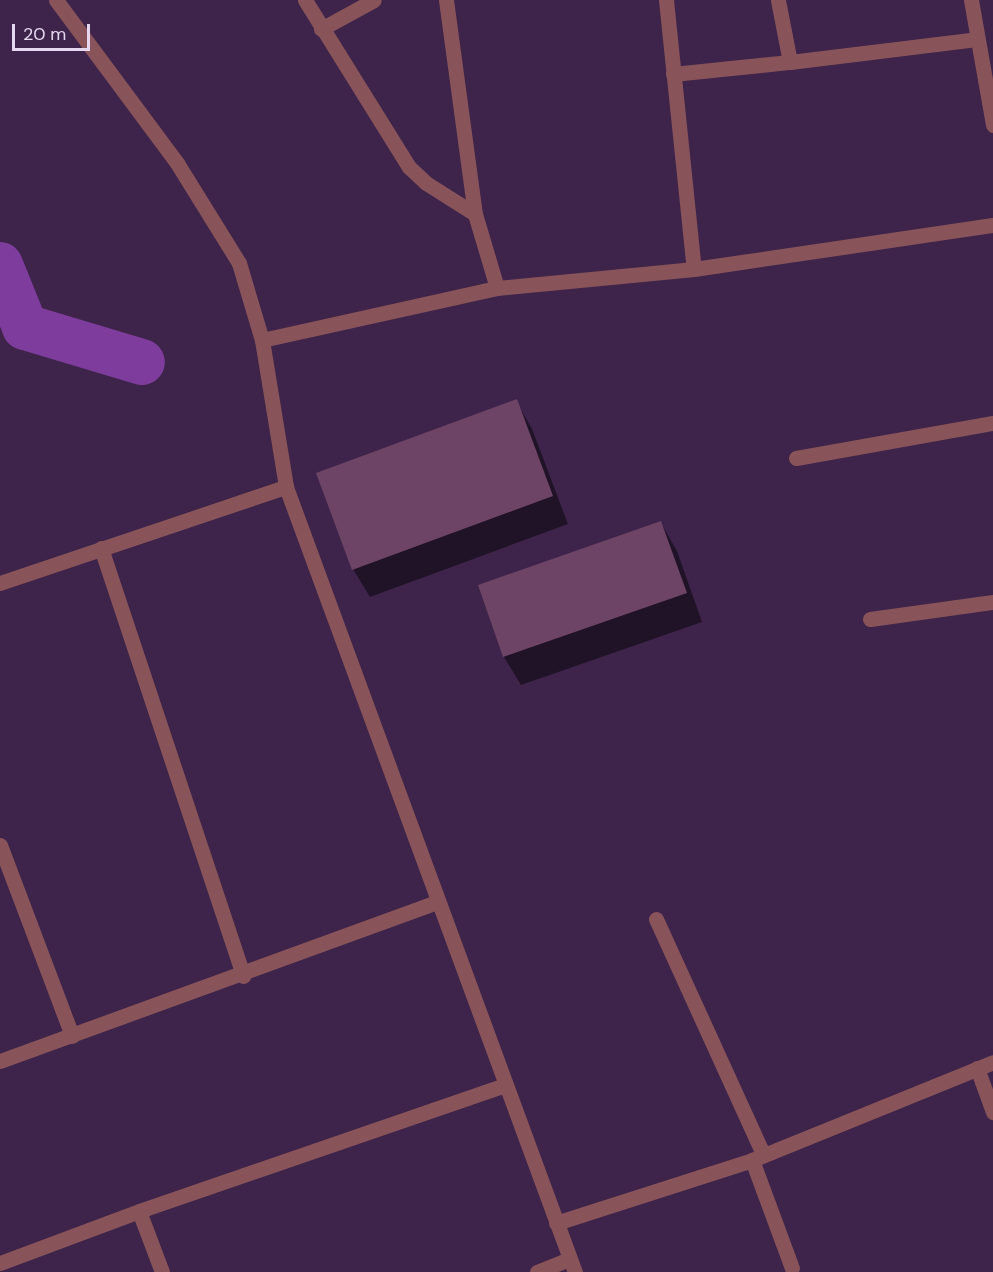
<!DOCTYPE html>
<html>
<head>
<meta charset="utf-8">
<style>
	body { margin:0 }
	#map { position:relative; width:993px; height:1272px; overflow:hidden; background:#3e244a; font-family:"DM Sans",sans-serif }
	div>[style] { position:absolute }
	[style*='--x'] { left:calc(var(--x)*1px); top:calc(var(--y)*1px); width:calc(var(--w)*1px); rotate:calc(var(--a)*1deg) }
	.shadow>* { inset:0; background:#0007 }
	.river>* { height:46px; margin:-23px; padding:0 23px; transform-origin:23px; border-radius:23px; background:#7e3d9c }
	.building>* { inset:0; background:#6d4465 }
	.minor>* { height:15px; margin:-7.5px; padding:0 7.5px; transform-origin:7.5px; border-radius:7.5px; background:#895459 }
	span { translate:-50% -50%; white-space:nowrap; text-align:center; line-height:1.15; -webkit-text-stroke:4.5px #3e244a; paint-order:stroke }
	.scale { position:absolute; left:12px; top:24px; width:78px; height:27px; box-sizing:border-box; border:3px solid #e6d6ef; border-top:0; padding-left:8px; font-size:18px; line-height:21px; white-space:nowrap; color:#e6d6ef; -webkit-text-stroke:4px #3e244a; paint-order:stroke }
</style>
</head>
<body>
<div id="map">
	<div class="shadow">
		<div style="clip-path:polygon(516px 401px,532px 429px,568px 524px,370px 597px,353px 569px)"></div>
		<div style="clip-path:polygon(661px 523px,677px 551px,702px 622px,521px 685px,504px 657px)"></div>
	</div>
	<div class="river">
		<div style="--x:0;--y:265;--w:67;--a:68"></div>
		<div style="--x:25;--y:327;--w:122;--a:16.7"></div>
	</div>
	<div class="building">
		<div style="clip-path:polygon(517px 399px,553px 496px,352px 570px,316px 473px)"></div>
		<div style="clip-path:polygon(661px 521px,687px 593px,503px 657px,478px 585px)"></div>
	</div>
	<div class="minor">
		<div style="--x:56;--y:0;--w:203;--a:53.4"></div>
		<div style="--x:177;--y:163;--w:118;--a:58.2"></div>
		<div style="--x:239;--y:263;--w:80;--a:73.4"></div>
		<div style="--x:262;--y:340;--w:149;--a:80.7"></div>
		<div style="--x:286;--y:487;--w:837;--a:69.79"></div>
		<div style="--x:305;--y:0;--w:197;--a:58.1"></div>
		<div style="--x:409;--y:167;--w:23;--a:43"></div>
		<div style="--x:426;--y:183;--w:58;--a:32.3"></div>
		<div style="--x:446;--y:0;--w:216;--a:82.3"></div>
		<div style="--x:475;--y:214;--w:77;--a:73.4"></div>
		<div style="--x:666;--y:0;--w:270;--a:84.1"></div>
		<div style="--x:971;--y:0;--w:127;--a:80"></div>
		<div style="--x:321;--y:29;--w:60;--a:-28.7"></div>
		<div style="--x:790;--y:62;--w:188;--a:-7"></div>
		<div style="--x:673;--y:74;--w:118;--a:-5.9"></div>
		<div style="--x:790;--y:62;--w:63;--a:-101"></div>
		<div style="--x:262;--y:340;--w:241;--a:-12.5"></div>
		<div style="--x:497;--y:288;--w:198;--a:-5.5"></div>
		<div style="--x:694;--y:269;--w:302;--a:-8.4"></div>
		<div style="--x:796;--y:458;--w:200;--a:-10.1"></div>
		<div style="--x:101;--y:548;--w:451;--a:71.6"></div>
		<div style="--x:0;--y:583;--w:302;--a:-18.6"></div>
		<div style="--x:870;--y:619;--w:124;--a:-7.9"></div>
		<div style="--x:0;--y:845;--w:204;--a:69.3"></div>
		<div style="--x:656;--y:919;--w:258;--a:65.5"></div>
		<div style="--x:0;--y:1061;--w:466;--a:-20"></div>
		<div style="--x:977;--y:1068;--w:47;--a:70"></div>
		<div style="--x:752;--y:1160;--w:115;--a:69.7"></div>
		<div style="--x:556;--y:1223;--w:206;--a:-17.8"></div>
		<div style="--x:752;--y:1160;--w:260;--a:-22.1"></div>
		<div style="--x:0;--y:1263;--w:148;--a:-20.5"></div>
		<div style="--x:162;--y:1272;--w:65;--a:-110.7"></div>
		<div style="--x:139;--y:1211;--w:386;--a:-19"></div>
		<div style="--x:537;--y:1272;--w:35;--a:-22"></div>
	</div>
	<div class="scale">20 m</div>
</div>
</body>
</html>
